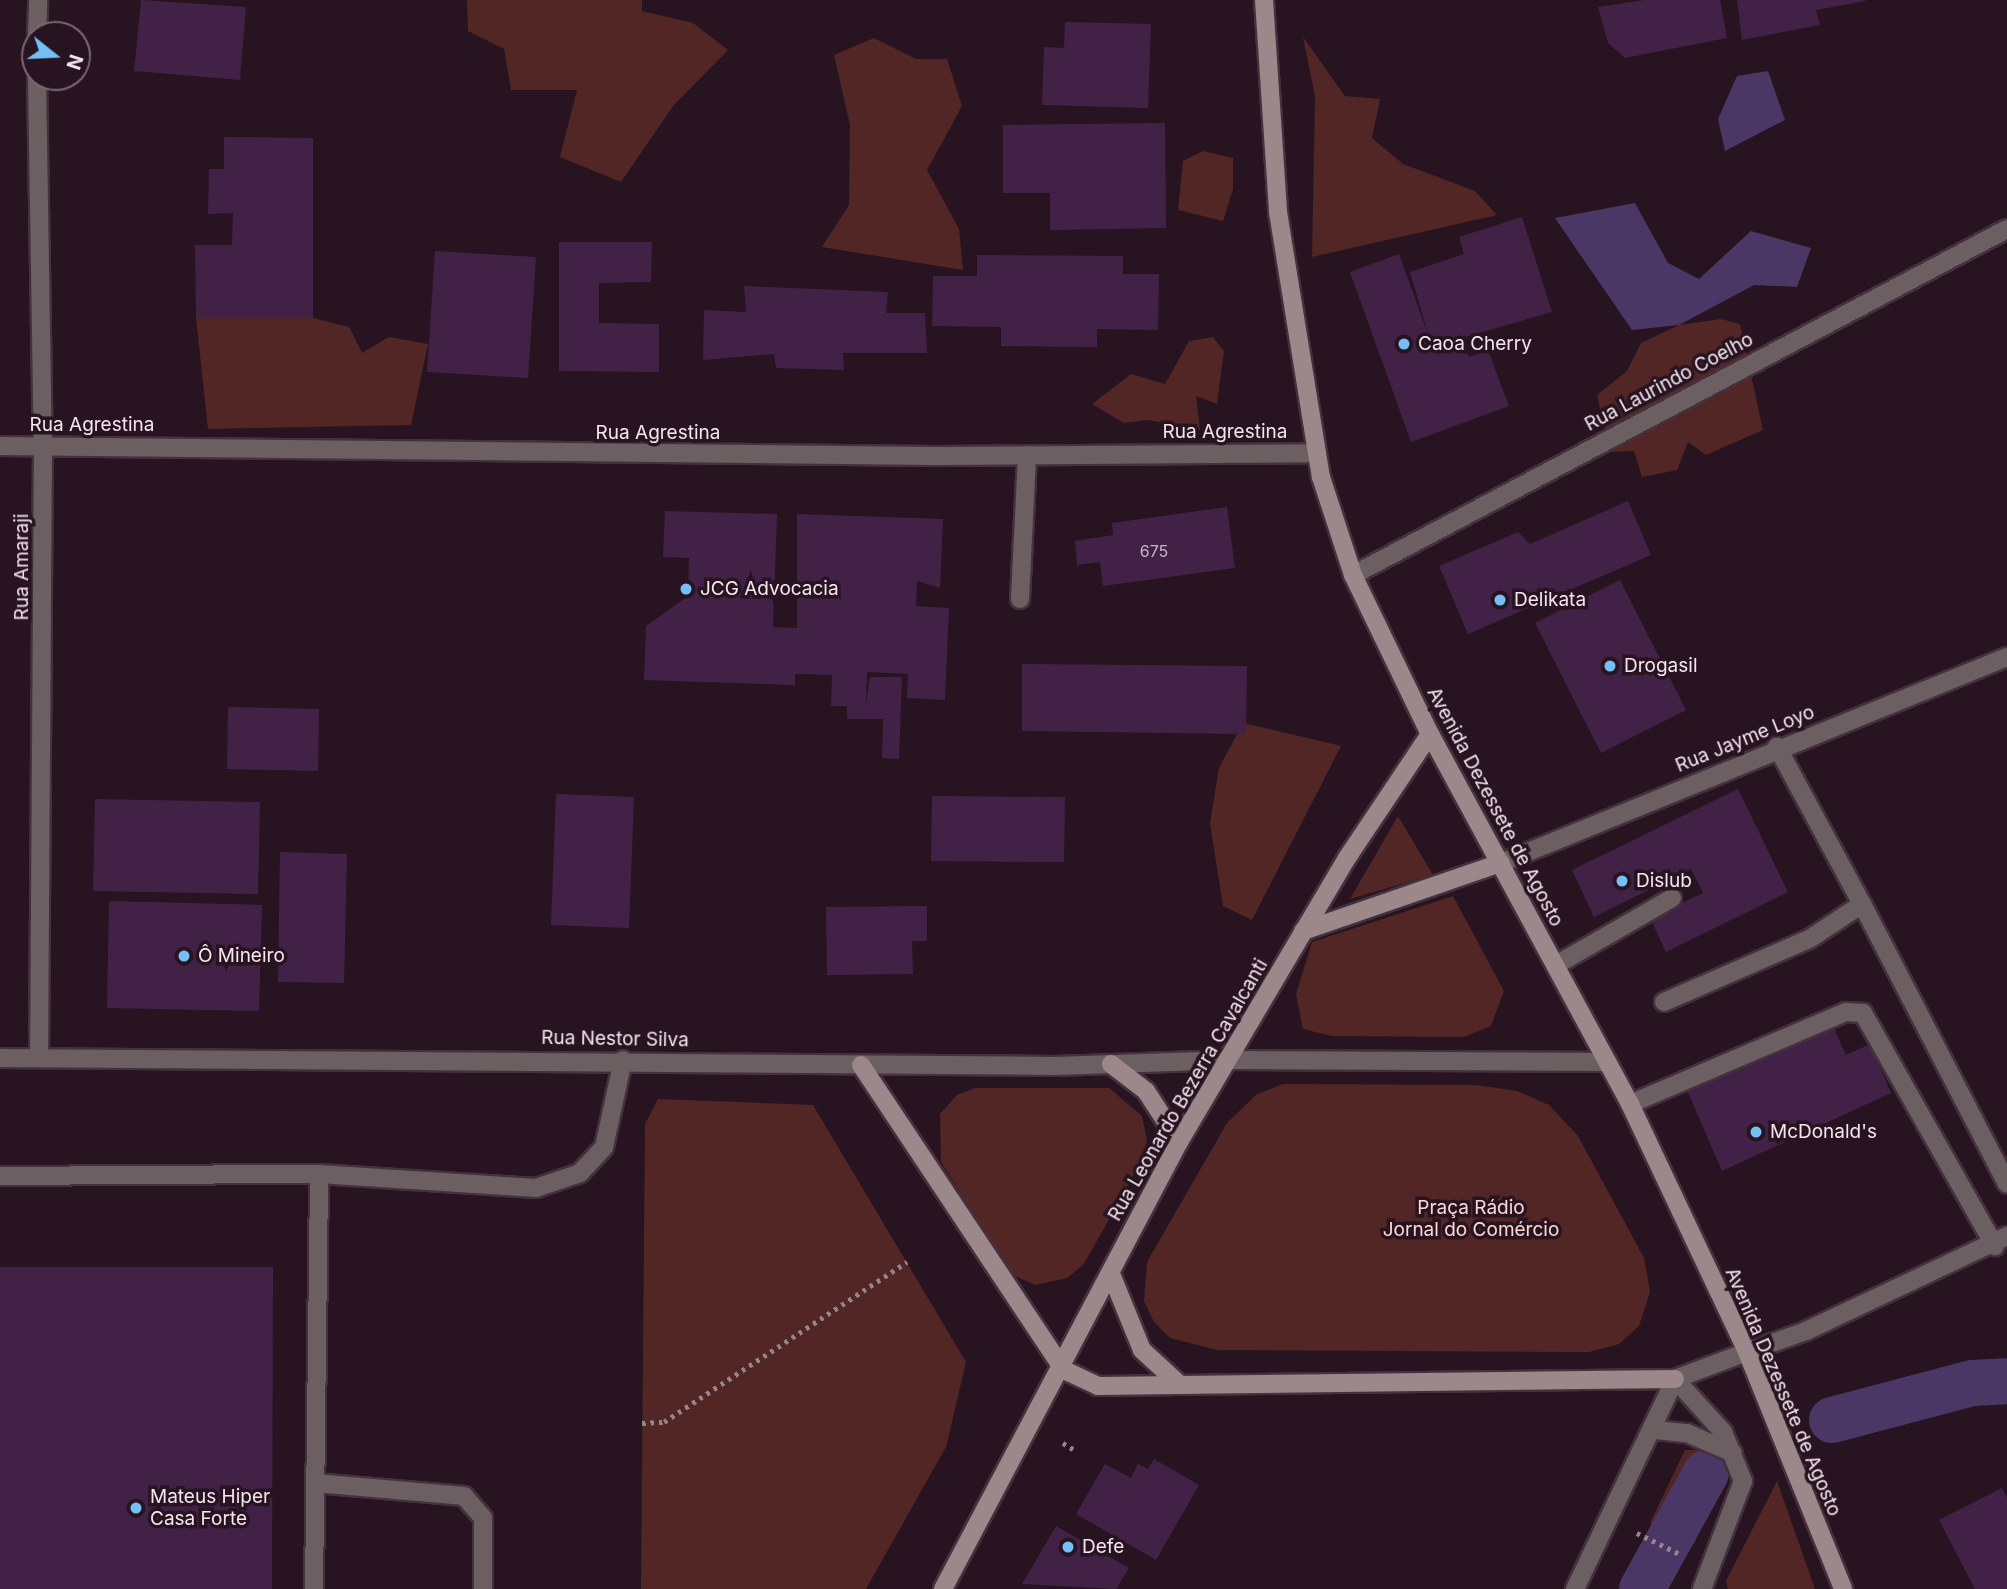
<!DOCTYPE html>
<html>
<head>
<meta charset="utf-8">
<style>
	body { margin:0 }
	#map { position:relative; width:2007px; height:1589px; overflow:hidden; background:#271420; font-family:Inter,sans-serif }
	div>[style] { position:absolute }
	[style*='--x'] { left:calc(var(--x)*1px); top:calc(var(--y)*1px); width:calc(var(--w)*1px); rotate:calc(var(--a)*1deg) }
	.green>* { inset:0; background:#522624 }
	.water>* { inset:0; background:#4b3765 }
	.canal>* { height:46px; margin:-23px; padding:0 23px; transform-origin:23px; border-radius:23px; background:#4b3765 }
	.building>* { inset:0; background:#422147 }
	.path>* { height:4.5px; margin-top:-2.25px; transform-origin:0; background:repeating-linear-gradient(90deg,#95848e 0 3.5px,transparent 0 8.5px) }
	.roads { filter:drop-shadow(2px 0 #44313d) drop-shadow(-2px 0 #44313d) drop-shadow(0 2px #44313d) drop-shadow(0 -2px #44313d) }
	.service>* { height:18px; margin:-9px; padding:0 9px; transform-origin:9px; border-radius:9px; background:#6c5f62 }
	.minor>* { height:18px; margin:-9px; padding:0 9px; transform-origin:9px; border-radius:9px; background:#6c5f62 }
	.tertiary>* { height:18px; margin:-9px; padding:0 9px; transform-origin:9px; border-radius:9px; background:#6c5f62 }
	.secondary>* { height:18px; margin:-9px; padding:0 9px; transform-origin:9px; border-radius:9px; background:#9c878b }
	.dots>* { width:19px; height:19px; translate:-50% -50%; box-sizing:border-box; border:4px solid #271420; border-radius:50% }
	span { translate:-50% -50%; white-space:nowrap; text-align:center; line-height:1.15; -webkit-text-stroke:7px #271420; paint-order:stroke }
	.number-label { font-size:16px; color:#c8b4c4 }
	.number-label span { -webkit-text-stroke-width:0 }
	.poi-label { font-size:19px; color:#f4e5ee }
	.left { translate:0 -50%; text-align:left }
	.street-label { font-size:19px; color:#f4e5ee }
	.park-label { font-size:19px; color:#fdd7d3 }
	.north { position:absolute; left:21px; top:21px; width:70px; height:70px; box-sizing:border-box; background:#271420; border:2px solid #796872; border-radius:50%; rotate:108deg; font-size:19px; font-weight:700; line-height:28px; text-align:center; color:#f4e5ee }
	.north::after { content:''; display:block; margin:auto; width:24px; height:32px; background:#74c0f6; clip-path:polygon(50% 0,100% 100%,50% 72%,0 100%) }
</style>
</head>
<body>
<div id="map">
	<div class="green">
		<div style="clip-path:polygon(467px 0,642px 0,642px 11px,693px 23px,728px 50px,673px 106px,621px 182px,560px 157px,577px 90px,511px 90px,504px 49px,468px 31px)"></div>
		<div style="clip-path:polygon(1303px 37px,1345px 96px,1380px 99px,1372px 138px,1403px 164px,1475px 191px,1497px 215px,1312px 257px,1315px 96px)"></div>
		<div style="clip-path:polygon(874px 38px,916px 59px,947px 59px,962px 106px,927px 170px,959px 229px,963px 270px,822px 247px,849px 205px,850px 125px,834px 55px)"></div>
		<div style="clip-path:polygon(1203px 151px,1233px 158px,1233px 189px,1223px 221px,1178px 210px,1183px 161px)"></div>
		<div style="clip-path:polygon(196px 318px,313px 318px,349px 327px,362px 353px,389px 337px,428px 344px,411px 425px,208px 429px)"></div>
		<div style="clip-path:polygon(1721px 319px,1740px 324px,1763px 430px,1706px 455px,1688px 442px,1677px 470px,1642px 477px,1634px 451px,1610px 452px,1597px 395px,1627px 371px,1641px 343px,1679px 325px)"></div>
		<div style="clip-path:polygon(1213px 337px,1224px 351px,1217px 404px,1196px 396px,1200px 430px,1148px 420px,1124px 423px,1092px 404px,1131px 374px,1165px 384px,1189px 341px)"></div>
		<div style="clip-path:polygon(1243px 723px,1341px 746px,1252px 920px,1223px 906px,1210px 823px,1219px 768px)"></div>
		<div style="clip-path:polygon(1398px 816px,1433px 875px,1350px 899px)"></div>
		<div style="clip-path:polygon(1453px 896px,1504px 991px,1491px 1026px,1464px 1037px,1332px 1036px,1303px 1029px,1296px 994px,1312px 942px)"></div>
		<div style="clip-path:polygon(1283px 1084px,1476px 1085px,1517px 1091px,1549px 1105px,1578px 1136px,1644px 1258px,1650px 1292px,1639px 1326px,1619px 1344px,1589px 1352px,1217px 1350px,1170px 1338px,1154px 1322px,1144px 1301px,1147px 1262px,1227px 1123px,1257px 1094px)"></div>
		<div style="clip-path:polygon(975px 1088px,1109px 1088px,1142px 1116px,1147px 1141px,1140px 1164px,1084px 1264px,1067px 1278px,1035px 1285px,1011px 1274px,941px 1162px,940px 1114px,957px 1095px)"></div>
		<div style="clip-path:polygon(658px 1099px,813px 1105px,966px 1362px,946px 1447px,866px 1589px,641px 1589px,645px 1124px)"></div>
		<div style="clip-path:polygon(1685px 1450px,1703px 1450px,1726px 1470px,1694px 1544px,1650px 1523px)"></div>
		<div style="clip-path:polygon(1777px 1481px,1815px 1589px,1728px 1589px,1726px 1581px)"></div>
	</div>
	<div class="water">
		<div style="clip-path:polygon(1768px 71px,1785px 120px,1725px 151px,1718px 119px,1737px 76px)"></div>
		<div style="clip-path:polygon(1635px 203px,1668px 263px,1699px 279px,1751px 231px,1811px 248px,1797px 287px,1754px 285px,1679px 325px,1632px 330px,1555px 218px)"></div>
	</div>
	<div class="canal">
		<div style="--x:1832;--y:1420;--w:145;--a:-14.8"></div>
		<div style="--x:1972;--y:1383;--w:35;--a:-3"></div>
		<div style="--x:1642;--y:1589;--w:132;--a:-61.1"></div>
	</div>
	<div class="building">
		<div style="clip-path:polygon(141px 0,246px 7px,240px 80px,134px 71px)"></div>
		<div style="clip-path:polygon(1644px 0,1720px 0,1727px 38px,1625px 58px,1608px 43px,1598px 7px)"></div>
		<div style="clip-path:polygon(1737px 0,1865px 0,1866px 1px,1816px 10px,1820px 25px,1742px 40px)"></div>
		<div style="clip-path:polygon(1065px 22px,1151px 24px,1148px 108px,1042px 105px,1044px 47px,1064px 48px)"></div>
		<div style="clip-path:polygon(1165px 123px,1166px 228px,1050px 230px,1050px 193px,1003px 193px,1003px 125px)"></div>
		<div style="clip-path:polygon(224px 137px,313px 138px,313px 318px,196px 318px,195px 245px,232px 245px,233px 213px,208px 214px,209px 169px,224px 169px)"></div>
		<div style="clip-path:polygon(1522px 217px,1552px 312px,1462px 338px,1469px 357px,1488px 350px,1509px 406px,1411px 442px,1350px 272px,1399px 254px,1429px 337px,1410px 272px,1464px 254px,1459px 237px)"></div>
		<div style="clip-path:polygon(559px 242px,652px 242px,651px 282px,599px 283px,599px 323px,659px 324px,659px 372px,559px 371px)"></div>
		<div style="clip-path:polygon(435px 251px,536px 257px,528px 378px,427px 372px)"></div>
		<div style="clip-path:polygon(977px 255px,1123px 256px,1123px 274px,1159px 274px,1158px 330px,1097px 329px,1097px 347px,1001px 346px,1001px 327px,932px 326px,933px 276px,977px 276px)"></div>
		<div style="clip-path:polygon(744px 286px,888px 292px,886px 313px,925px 313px,927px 353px,843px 353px,844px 370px,776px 368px,774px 354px,703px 360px,704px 310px,746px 312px)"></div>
		<div style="clip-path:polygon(1628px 501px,1651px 555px,1468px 634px,1439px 566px,1518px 532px,1530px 544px)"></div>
		<div style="clip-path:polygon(1227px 507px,1235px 568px,1103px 586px,1100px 562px,1077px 565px,1075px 541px,1113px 535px,1112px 523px)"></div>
		<div style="clip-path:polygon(665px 511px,777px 514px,773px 627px,797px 628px,797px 514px,943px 519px,940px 588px,917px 581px,916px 606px,949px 608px,945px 700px,907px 698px,908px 674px,867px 672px,866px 704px,870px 677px,902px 677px,899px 759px,882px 758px,883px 719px,847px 719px,847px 706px,831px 706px,832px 675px,795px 674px,795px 685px,644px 680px,646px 626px,688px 596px,689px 558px,663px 557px)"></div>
		<div style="clip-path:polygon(1620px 580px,1686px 710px,1601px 753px,1535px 623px)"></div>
		<div style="clip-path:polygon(1022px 664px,1247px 666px,1246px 734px,1022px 731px)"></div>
		<div style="clip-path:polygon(228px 707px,319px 709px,318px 771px,227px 769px)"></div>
		<div style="clip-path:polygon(1738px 789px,1788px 892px,1666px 952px,1650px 918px,1703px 893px,1691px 869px,1594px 917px,1572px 870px)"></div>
		<div style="clip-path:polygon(556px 794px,634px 797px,629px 928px,551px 925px)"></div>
		<div style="clip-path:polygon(932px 796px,1065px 797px,1064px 862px,931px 861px)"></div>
		<div style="clip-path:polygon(95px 799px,260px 802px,258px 894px,93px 891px)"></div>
		<div style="clip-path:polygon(280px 852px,347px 854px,344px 983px,278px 982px)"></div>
		<div style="clip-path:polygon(109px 901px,262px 905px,259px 1011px,107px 1008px)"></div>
		<div style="clip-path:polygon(927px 906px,927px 941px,912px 941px,913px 974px,827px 975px,826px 907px)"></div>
		<div style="clip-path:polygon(1832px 1024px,1846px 1055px,1870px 1044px,1891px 1093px,1722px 1171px,1687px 1090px)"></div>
		<div style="clip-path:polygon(0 1267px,273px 1267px,272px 1589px,0 1589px)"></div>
		<div style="clip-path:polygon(1154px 1459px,1199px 1485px,1156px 1560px,1076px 1514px,1105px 1464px,1131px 1478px,1138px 1464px,1148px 1469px)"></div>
		<div style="clip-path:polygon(2002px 1488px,2007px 1498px,2007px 1589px,1975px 1589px,1939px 1520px)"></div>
		<div style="clip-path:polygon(1056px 1526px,1129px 1568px,1116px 1589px,1022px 1584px)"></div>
	</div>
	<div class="path">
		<div style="--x:642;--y:1423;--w:22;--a:-3"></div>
		<div style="--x:664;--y:1422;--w:291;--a:-33.4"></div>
		<div style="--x:1063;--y:1443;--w:12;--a:31"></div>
		<div style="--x:1637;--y:1533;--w:50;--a:26.1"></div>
	</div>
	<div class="roads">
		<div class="service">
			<div style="--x:1020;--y:599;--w:144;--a:-87.2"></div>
			<div style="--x:1862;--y:904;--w:315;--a:62.6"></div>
			<div style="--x:1556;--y:965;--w:134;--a:-30"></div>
			<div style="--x:1664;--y:1002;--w:160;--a:-23.5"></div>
			<div style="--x:1811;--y:938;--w:61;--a:-33.7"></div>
			<div style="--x:1862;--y:904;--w:179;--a:-118.4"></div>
			<div style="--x:1630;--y:1104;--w:235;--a:-23.1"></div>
			<div style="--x:1846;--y:1012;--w:17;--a:3"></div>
			<div style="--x:1863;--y:1013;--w:268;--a:60.5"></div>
			<div style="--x:0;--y:1176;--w:319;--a:-0.4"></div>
			<div style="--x:315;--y:1483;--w:150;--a:5"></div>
			<div style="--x:464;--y:1496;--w:29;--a:49"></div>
			<div style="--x:483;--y:1518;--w:71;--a:90"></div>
			<div style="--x:314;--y:1589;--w:415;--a:-89.3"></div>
			<div style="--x:319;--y:1174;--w:217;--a:3.7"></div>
			<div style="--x:536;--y:1188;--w:46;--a:-18.8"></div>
			<div style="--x:580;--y:1173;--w:35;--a:-47"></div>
			<div style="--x:604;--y:1147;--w:89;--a:-77.7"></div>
		</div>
		<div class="minor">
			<div style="--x:37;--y:35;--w:35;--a:-88"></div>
			<div style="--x:37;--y:77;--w:367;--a:89.1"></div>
			<div style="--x:43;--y:444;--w:614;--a:90.37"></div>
			<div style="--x:0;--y:446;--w:935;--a:0.61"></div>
			<div style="--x:935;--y:456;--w:382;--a:-0.4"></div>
			<div style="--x:1353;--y:575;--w:740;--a:-27.88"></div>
			<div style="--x:1501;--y:863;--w:546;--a:-22.15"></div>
			<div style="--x:1229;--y:1060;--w:378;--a:0.3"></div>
			<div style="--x:1747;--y:1352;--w:63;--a:-19.6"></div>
			<div style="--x:1806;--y:1331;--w:222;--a:-25.3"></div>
		</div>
		<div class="tertiary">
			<div style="--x:0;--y:1058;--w:1055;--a:0.43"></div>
			<div style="--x:1055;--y:1066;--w:174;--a:-2"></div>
			<div style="--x:1675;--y:1379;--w:72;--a:47.8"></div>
			<div style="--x:1723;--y:1432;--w:53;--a:67.8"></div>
			<div style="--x:1743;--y:1481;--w:116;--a:110.8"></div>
			<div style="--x:1675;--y:1379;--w:77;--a:-20.6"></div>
			<div style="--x:1656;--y:1430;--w:31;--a:6"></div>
			<div style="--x:1687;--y:1433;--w:50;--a:23.5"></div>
			<div style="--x:1575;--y:1589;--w:233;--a:-64.5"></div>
		</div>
		<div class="secondary">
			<div style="--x:1264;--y:0;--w:212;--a:86.2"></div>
			<div style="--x:1278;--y:212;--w:268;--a:80.8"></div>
			<div style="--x:1321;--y:477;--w:103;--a:71.9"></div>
			<div style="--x:1353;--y:575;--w:177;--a:64.2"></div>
			<div style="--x:1430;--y:734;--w:421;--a:61.6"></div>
			<div style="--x:1630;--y:1104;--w:274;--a:64.7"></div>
			<div style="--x:1747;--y:1352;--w:256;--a:67.9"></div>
			<div style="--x:1303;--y:931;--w:209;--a:-19"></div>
			<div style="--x:1111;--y:1064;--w:44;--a:37.6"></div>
			<div style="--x:1146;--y:1091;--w:61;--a:57.1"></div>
			<div style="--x:861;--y:1065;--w:366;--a:56.4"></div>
			<div style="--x:1064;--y:1370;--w:38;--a:25"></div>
			<div style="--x:1098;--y:1386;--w:577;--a:-0.7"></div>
			<div style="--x:1111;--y:1274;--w:82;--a:67.8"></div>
			<div style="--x:1142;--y:1350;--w:49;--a:42.5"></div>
			<div style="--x:943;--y:1589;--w:505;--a:-62.17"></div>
			<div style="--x:1179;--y:1142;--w:330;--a:-59.4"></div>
			<div style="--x:1347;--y:858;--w:149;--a:-56.2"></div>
		</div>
	</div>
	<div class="dots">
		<div style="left:1404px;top:344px;background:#74c0f6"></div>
		<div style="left:686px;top:589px;background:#74c0f6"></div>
		<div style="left:1500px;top:600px;background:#74c0f6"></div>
		<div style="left:1610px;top:666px;background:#74c0f6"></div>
		<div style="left:1622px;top:881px;background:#74c0f6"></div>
		<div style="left:184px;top:956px;background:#74c0f6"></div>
		<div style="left:1756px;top:1132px;background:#74c0f6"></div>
		<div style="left:136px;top:1508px;background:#74c0f6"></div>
		<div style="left:1068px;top:1547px;background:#74c0f6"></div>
	</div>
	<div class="number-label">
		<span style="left:1154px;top:551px">675</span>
	</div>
	<div class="poi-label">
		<span class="left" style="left:1418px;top:344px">Caoa Cherry</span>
		<span class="left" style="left:700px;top:589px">JCG Advocacia</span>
		<span class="left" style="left:1514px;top:600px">Delikata</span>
		<span class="left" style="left:1624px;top:666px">Drogasil</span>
		<span class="left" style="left:1636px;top:881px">Dislub</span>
		<span class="left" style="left:198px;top:956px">Ô Mineiro</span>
		<span class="left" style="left:1770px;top:1132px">McDonald's</span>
		<span class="left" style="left:150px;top:1508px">Mateus Hiper<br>Casa Forte</span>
		<span class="left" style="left:1082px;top:1547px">Defe</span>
	</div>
	<div class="street-label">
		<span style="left:1669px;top:382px;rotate:-28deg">Rua Laurindo Coelho</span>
		<span style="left:92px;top:425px">Rua Agrestina</span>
		<span style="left:1225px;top:432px">Rua Agrestina</span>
		<span style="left:658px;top:433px">Rua Agrestina</span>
		<span style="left:22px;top:567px;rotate:-90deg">Rua Amaraji</span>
		<span style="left:1745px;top:739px;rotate:-22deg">Rua Jayme Loyo</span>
		<span style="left:1495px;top:807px;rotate:62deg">Avenida Dezessete de Agosto</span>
		<span style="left:615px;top:1039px;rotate:1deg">Rua Nestor Silva</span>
		<span style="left:1188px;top:1090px;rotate:-60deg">Rua Leonardo Bezerra Cavalcanti</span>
		<span style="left:1783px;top:1392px;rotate:67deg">Avenida Dezessete de Agosto</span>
	</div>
	<div class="park-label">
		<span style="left:1471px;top:1219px">Praça Rádio<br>Jornal do Comércio</span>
	</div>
	<div class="north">N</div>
</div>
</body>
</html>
